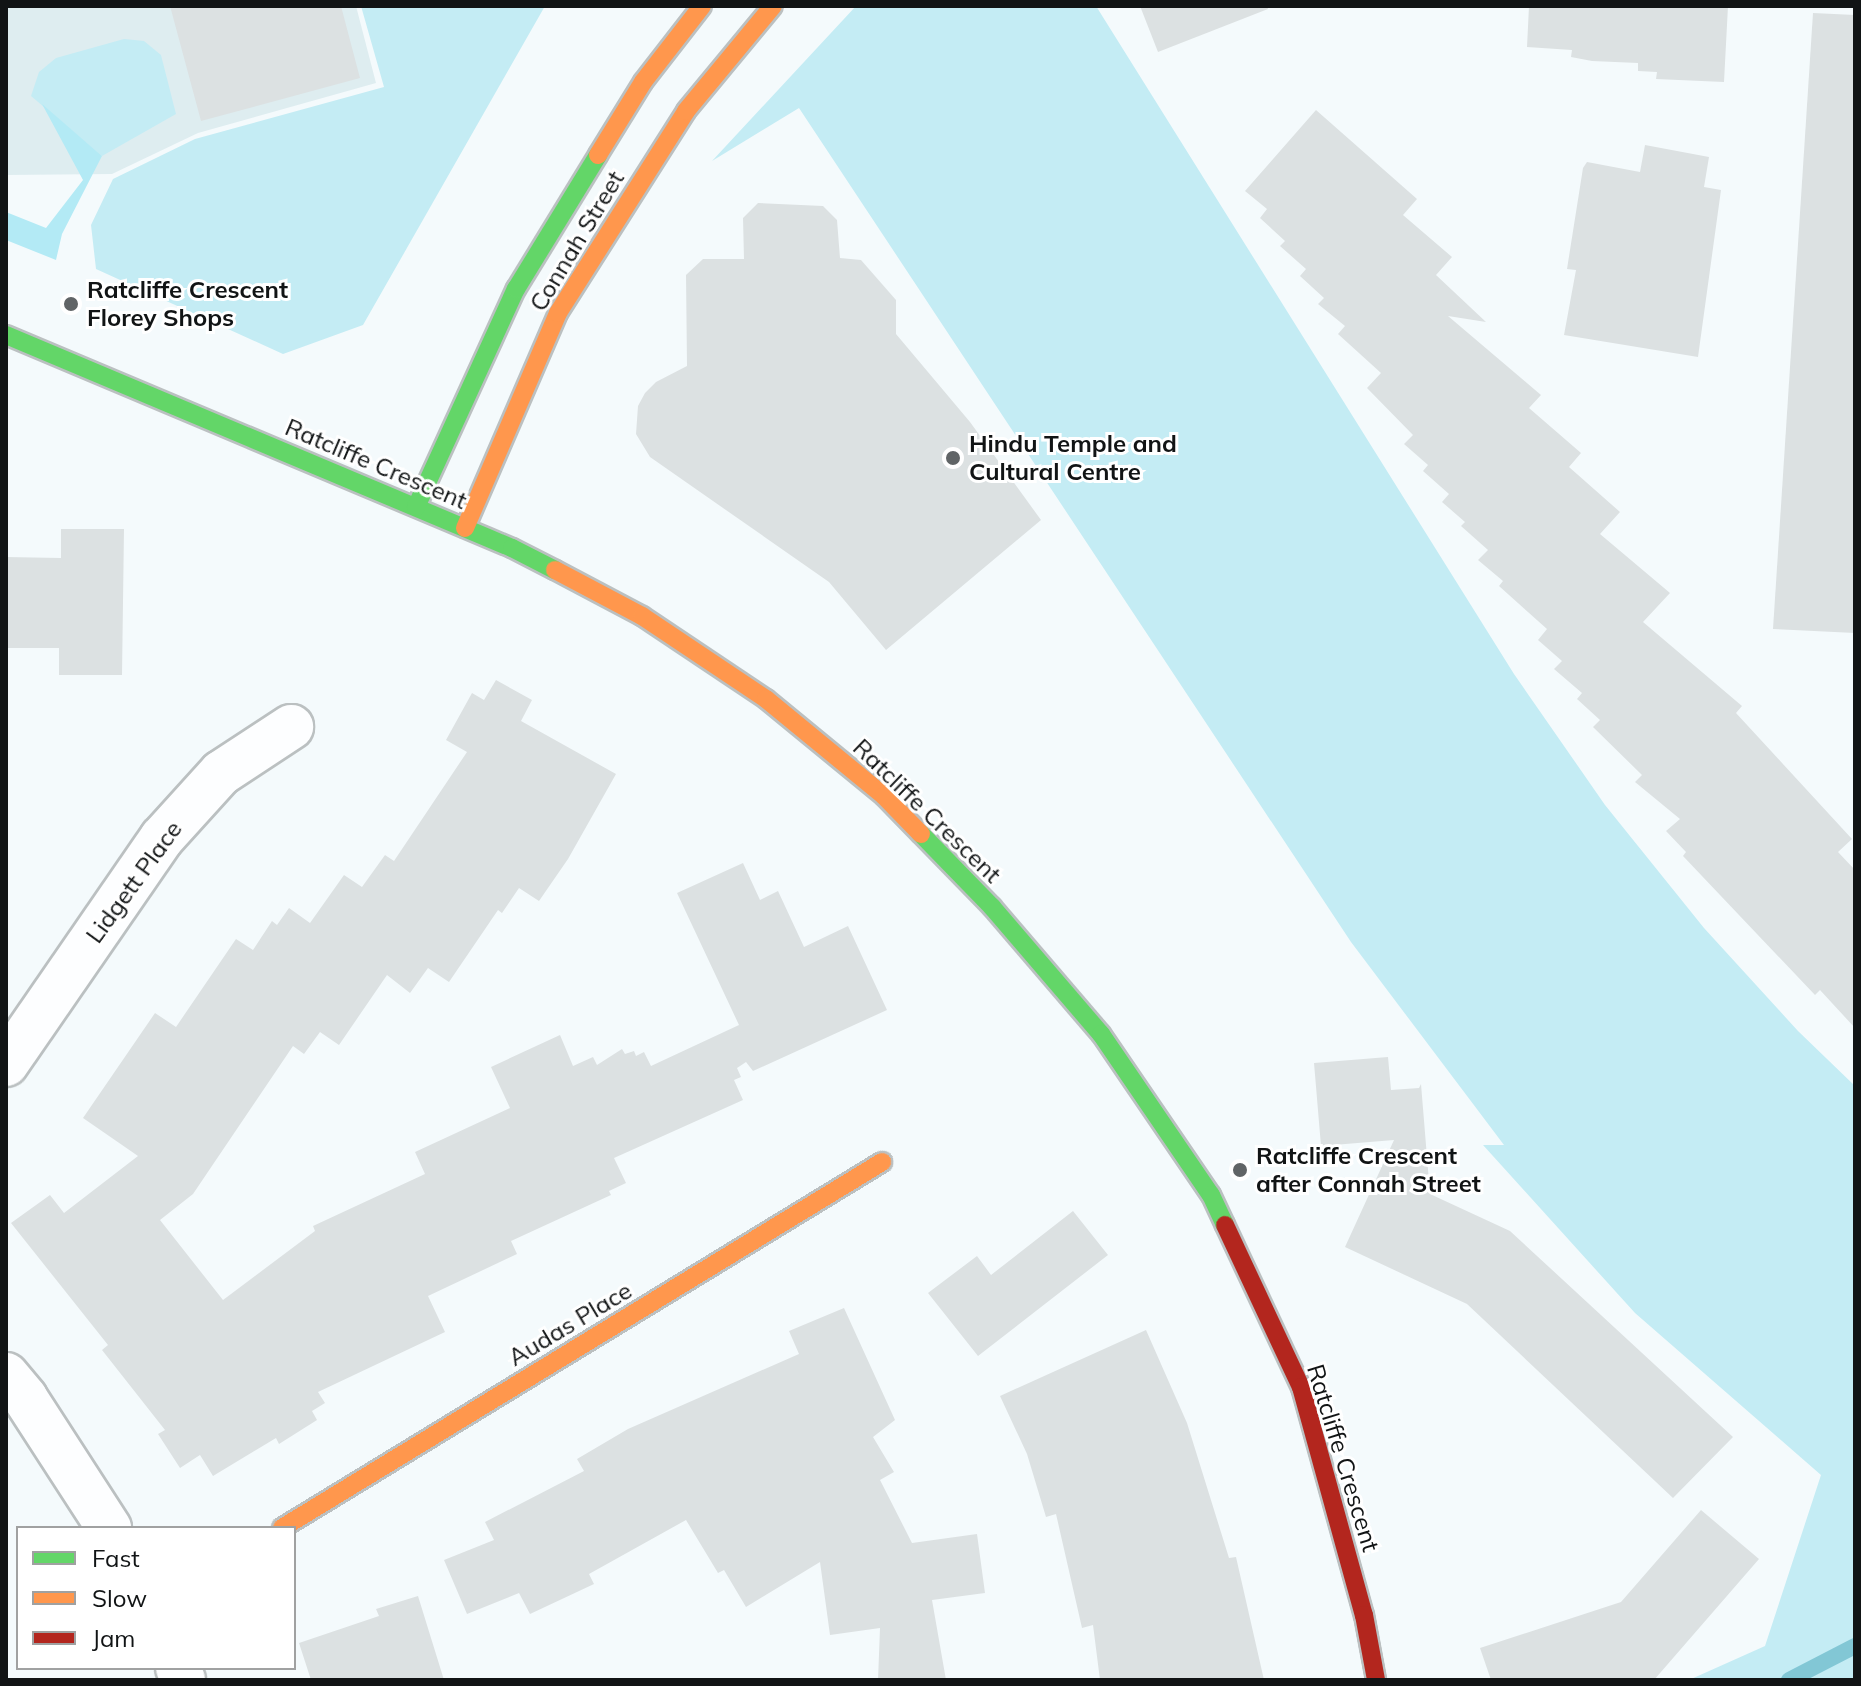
<!DOCTYPE html>
<html>
<head>
<meta charset="utf-8">
<style>
	body { margin:0 }
	#map { position:relative; width:1861px; height:1686px; overflow:hidden; background:#f4fafc; font-family:Mulish,sans-serif }
	div>[style] { position:absolute }
	[style*='--x'] { left:calc(var(--x)*1px); top:calc(var(--y)*1px); width:calc(var(--w)*1px); rotate:calc(var(--a)*1deg) }
	.built>* { inset:0; background:#deedf0 }
	.green>* { inset:0; background:#c4ecf4 }
	.forest>* { inset:0; background:#b3eaf5 }
	.stream>* { height:16px; margin:-8px; padding:0 8px; transform-origin:8px; border-radius:8px; background:#82c7d5 }
	.building>* { inset:0; background:#dce1e2 }
	.roads { filter:drop-shadow(2px 0 #bbc0c1) drop-shadow(-2px 0 #bbc0c1) drop-shadow(0 2px #bbc0c1) drop-shadow(0 -2px #bbc0c1) }
	.street>* { height:44px; margin:-22px; padding:0 22px; transform-origin:22px; border-radius:22px; background:#fdfeff }
	.fast>* { height:18px; margin:-9px; padding:0 9px; transform-origin:9px; border-radius:9px; background:#63d668 }
	.slow>* { height:18px; margin:-9px; padding:0 9px; transform-origin:9px; border-radius:9px; background:#ff974d }
	.jam>* { height:18px; margin:-9px; padding:0 9px; transform-origin:9px; border-radius:9px; background:#b3261e }
	.dots>* { width:22px; height:22px; translate:-50% -50%; box-sizing:border-box; border:4px solid #fff; border-radius:50% }
	span { translate:-50% -50%; white-space:nowrap; text-align:center; line-height:1.15; -webkit-text-stroke:6px #fff; paint-order:stroke }
	.street-label { font-size:24px; color:#111415 }
	.poi-label { font-size:24px; color:#111415; font-weight:700 }
	.left { translate:0 -50%; text-align:left }
	.frame { position:absolute; inset:0; border:8px solid #111415; pointer-events:none }
	.legend { position:absolute; left:16px; top:1526px; width:280px; height:144px; box-sizing:border-box; background:#fff; border:2px solid #a0a1a1; margin:0; padding:10px 14px; list-style:none; font-size:24px; color:#111415 }
	.legend li { display:flex; align-items:center; gap:16px; height:40px }
	.legend b { width:40px; border:2px solid #a0a1a1 }
</style>
</head>
<body>
<div id="map">
	<div class="built">
		<div style="clip-path:polygon(6px 6px,356px 6px,376px 83px,198px 133px,112px 174px,6px 175px)"></div>
	</div>
	<div class="green">
		<div style="clip-path:polygon(361px 6px,545px 6px,363px 325px,283px 354px,96px 269px,91px 225px,113px 179px,195px 139px,384px 87px)"></div>
		<div style="clip-path:polygon(856px 6px,1096px 6px,1514px 674px,1605px 805px,1704px 928px,1798px 1031px,1855px 1086px,1855px 1680px,1689px 1680px,1765px 1646px,1821px 1475px,1635px 1313px,1483px 1145px,1504px 1145px,1351px 942px,799px 108px,712px 161px)"></div>
		<div style="clip-path:polygon(124px 39px,144px 41px,161px 55px,176px 114px,102px 156px,31px 96px,39px 72px,56px 58px)"></div>
	</div>
	<div class="forest">
		<div style="clip-path:polygon(42px 104px,102px 156px,62px 234px,56px 260px,6px 240px,6px 212px,46px 228px,83px 180px)"></div>
	</div>
	<div class="stream">
		<div style="--x:1789;--y:1680;--w:74;--a:-27.3"></div>
	</div>
	<div class="building">
		<div style="clip-path:polygon(170px 6px,341px 6px,360px 78px,201px 121px)"></div>
		<div style="clip-path:polygon(1140px 6px,1267px 6px,1268px 9px,1158px 52px)"></div>
		<div style="clip-path:polygon(1529px 6px,1728px 6px,1724px 82px,1656px 79px,1657px 72px,1638px 71px,1638px 63px,1592px 61px,1571px 57px,1572px 50px,1527px 47px)"></div>
		<div style="clip-path:polygon(1813px 13px,1855px 15px,1855px 633px,1773px 629px)"></div>
		<div style="clip-path:polygon(1316px 110px,1417px 199px,1403px 215px,1452px 257px,1436px 275px,1486px 322px,1448px 316px,1541px 395px,1529px 408px,1581px 453px,1569px 467px,1620px 512px,1600px 534px,1670px 593px,1643px 622px,1742px 706px,1736px 713px,1852px 839px,1838px 852px,1855px 870px,1855px 1028px,1820px 990px,1815px 995px,1683px 856px,1686px 852px,1666px 831px,1680px 819px,1635px 782px,1642px 775px,1593px 727px,1600px 720px,1577px 699px,1582px 693px,1554px 669px,1562px 661px,1538px 640px,1547px 629px,1499px 586px,1503px 581px,1478px 560px,1488px 550px,1461px 526px,1465px 522px,1442px 502px,1449px 494px,1423px 471px,1428px 465px,1404px 444px,1413px 435px,1367px 388px,1381px 373px,1338px 334px,1345px 326px,1318px 304px,1324px 298px,1300px 276px,1306px 269px,1280px 246px,1285px 241px,1260px 218px,1267px 209px,1245px 191px)"></div>
		<div style="clip-path:polygon(1645px 145px,1709px 157px,1704px 187px,1721px 190px,1698px 357px,1564px 335px,1576px 270px,1567px 269px,1583px 168px,1587px 162px,1640px 172px)"></div>
		<div style="clip-path:polygon(758px 203px,823px 206px,837px 220px,840px 258px,861px 260px,896px 300px,896px 334px,970px 422px,1041px 520px,886px 650px,829px 582px,650px 457px,636px 434px,638px 406px,645px 393px,656px 382px,687px 366px,686px 275px,703px 259px,744px 259px,743px 218px)"></div>
		<div style="clip-path:polygon(61px 529px,124px 529px,122px 675px,59px 675px,59px 648px,6px 648px,6px 557px,61px 558px)"></div>
		<div style="clip-path:polygon(496px 680px,532px 700px,521px 721px,616px 774px,568px 859px,539px 901px,519px 888px,502px 913px,498px 910px,449px 982px,428px 968px,410px 993px,387px 975px,339px 1045px,320px 1032px,304px 1054px,293px 1046px,193px 1194px,160px 1220px,223px 1300px,315px 1231px,313px 1226px,425px 1174px,415px 1152px,510px 1108px,491px 1067px,560px 1035px,573px 1066px,593px 1057px,597px 1065px,622px 1049px,625px 1054px,634px 1051px,636px 1056px,644px 1052px,651px 1066px,739px 1025px,677px 893px,743px 863px,760px 900px,778px 891px,804px 947px,848px 926px,887px 1010px,753px 1071px,746px 1062px,737px 1068px,741px 1077px,734px 1080px,743px 1100px,614px 1158px,626px 1183px,609px 1191px,611px 1195px,511px 1241px,517px 1254px,428px 1296px,445px 1332px,318px 1392px,325px 1403px,312px 1411px,317px 1420px,279px 1444px,276px 1438px,213px 1476px,200px 1455px,180px 1468px,158px 1434px,165px 1430px,102px 1350px,108px 1345px,11px 1223px,50px 1195px,64px 1213px,138px 1156px,83px 1118px,155px 1013px,176px 1027px,236px 939px,253px 950px,272px 921px,277px 925px,289px 908px,310px 923px,344px 875px,362px 887px,385px 855px,394px 861px,467px 752px,446px 740px,472px 693px,484px 700px)"></div>
		<div style="clip-path:polygon(1388px 1057px,1391px 1090px,1419px 1088px,1421px 1084px,1430px 1194px,1510px 1231px,1733px 1437px,1673px 1498px,1467px 1304px,1345px 1247px,1394px 1140px,1321px 1146px,1314px 1063px)"></div>
		<div style="clip-path:polygon(1073px 1211px,1108px 1255px,978px 1356px,928px 1293px,977px 1256px,991px 1275px)"></div>
		<div style="clip-path:polygon(844px 1308px,895px 1420px,873px 1437px,894px 1472px,880px 1480px,912px 1543px,977px 1534px,985px 1593px,932px 1600px,946px 1680px,878px 1680px,880px 1628px,830px 1635px,820px 1562px,746px 1607px,724px 1570px,718px 1573px,686px 1520px,589px 1574px,594px 1584px,530px 1614px,519px 1593px,467px 1614px,444px 1560px,494px 1540px,485px 1522px,584px 1471px,577px 1459px,628px 1429px,799px 1354px,789px 1331px)"></div>
		<div style="clip-path:polygon(1146px 1330px,1187px 1423px,1229px 1558px,1236px 1557px,1264px 1680px,1100px 1680px,1093px 1625px,1082px 1628px,1056px 1514px,1046px 1517px,1027px 1454px,1000px 1396px)"></div>
		<div style="clip-path:polygon(1701px 1510px,1759px 1559px,1654px 1680px,1491px 1680px,1480px 1648px,1621px 1602px)"></div>
		<div style="clip-path:polygon(418px 1596px,444px 1680px,311px 1680px,299px 1643px,379px 1616px,376px 1609px)"></div>
	</div>
	<div class="roads">
		<div class="street">
			<div style="--x:6;--y:1064;--w:275;--a:-55.4"></div>
			<div style="--x:162;--y:838;--w:88;--a:-47.8"></div>
			<div style="--x:221;--y:773;--w:84;--a:-33.3"></div>
			<div style="--x:6;--y:1375;--w:30;--a:50"></div>
			<div style="--x:25;--y:1398;--w:155;--a:57.1"></div>
			<div style="--x:178;--y:1668;--w:13;--a:67"></div>
		</div>
		<div class="fast">
			<div style="--x:6;--y:335;--w:549;--a:22.83"></div>
			<div style="--x:512;--y:548;--w:48;--a:27.1"></div>
			<div style="--x:416;--y:507;--w:240;--a:-65.4"></div>
			<div style="--x:516;--y:289;--w:157;--a:-58.5"></div>
			<div style="--x:921;--y:834;--w:102;--a:45.8"></div>
			<div style="--x:992;--y:907;--w:167;--a:49.4"></div>
			<div style="--x:1101;--y:1034;--w:195;--a:55.7"></div>
			<div style="--x:1211;--y:1195;--w:33;--a:65"></div>
		</div>
		<div class="slow">
			<div style="--x:598;--y:155;--w:86;--a:-58.3"></div>
			<div style="--x:643;--y:82;--w:96;--a:-52.2"></div>
			<div style="--x:465;--y:528;--w:234;--a:-66.6"></div>
			<div style="--x:558;--y:313;--w:239;--a:-57.6"></div>
			<div style="--x:686;--y:111;--w:136;--a:-50.4"></div>
			<div style="--x:555;--y:570;--w:98;--a:27.9"></div>
			<div style="--x:642;--y:616;--w:149;--a:33.8"></div>
			<div style="--x:766;--y:699;--w:153;--a:39.4"></div>
			<div style="--x:884;--y:796;--w:53;--a:45.8"></div>
			<div style="--x:282;--y:1528;--w:703;--a:-31.38"></div>
		</div>
		<div class="jam">
			<div style="--x:1225;--y:1225;--w:179;--a:64.9"></div>
			<div style="--x:1301;--y:1387;--w:237;--a:74.6"></div>
			<div style="--x:1364;--y:1615;--w:66;--a:79.5"></div>
		</div>
	</div>
	<div class="dots">
		<div style="left:71px;top:304px;background:#606466"></div>
		<div style="left:953px;top:458px;background:#606466"></div>
		<div style="left:1240px;top:1170px;background:#606466"></div>
	</div>
	<div class="street-label">
		<span style="left:577px;top:241px;rotate:-59deg">Connah Street</span>
		<span style="left:376px;top:464px;rotate:23deg">Ratcliffe Crescent</span>
		<span style="left:927px;top:811px;rotate:44deg">Ratcliffe Crescent</span>
		<span style="left:134px;top:882px;rotate:-54deg">Lidgett Place</span>
		<span style="left:570px;top:1324px;rotate:-31deg">Audas Place</span>
		<span style="left:1343px;top:1458px;rotate:73deg">Ratcliffe Crescent</span>
	</div>
	<div class="poi-label">
		<span class="left" style="left:87px;top:304px">Ratcliffe Crescent<br>Florey Shops</span>
		<span class="left" style="left:969px;top:458px">Hindu Temple and<br>Cultural Centre</span>
		<span class="left" style="left:1256px;top:1170px">Ratcliffe Crescent<br>after Connah Street</span>
	</div>
	<div class="frame"></div>
	<ul class="legend">
	<li><b style="height:10px;background:#63d668"></b>Fast</li>
	<li><b style="height:10px;background:#ff974d"></b>Slow</li>
	<li><b style="height:10px;background:#b3261e"></b>Jam</li>
	</ul>
</div>
</body>
</html>
